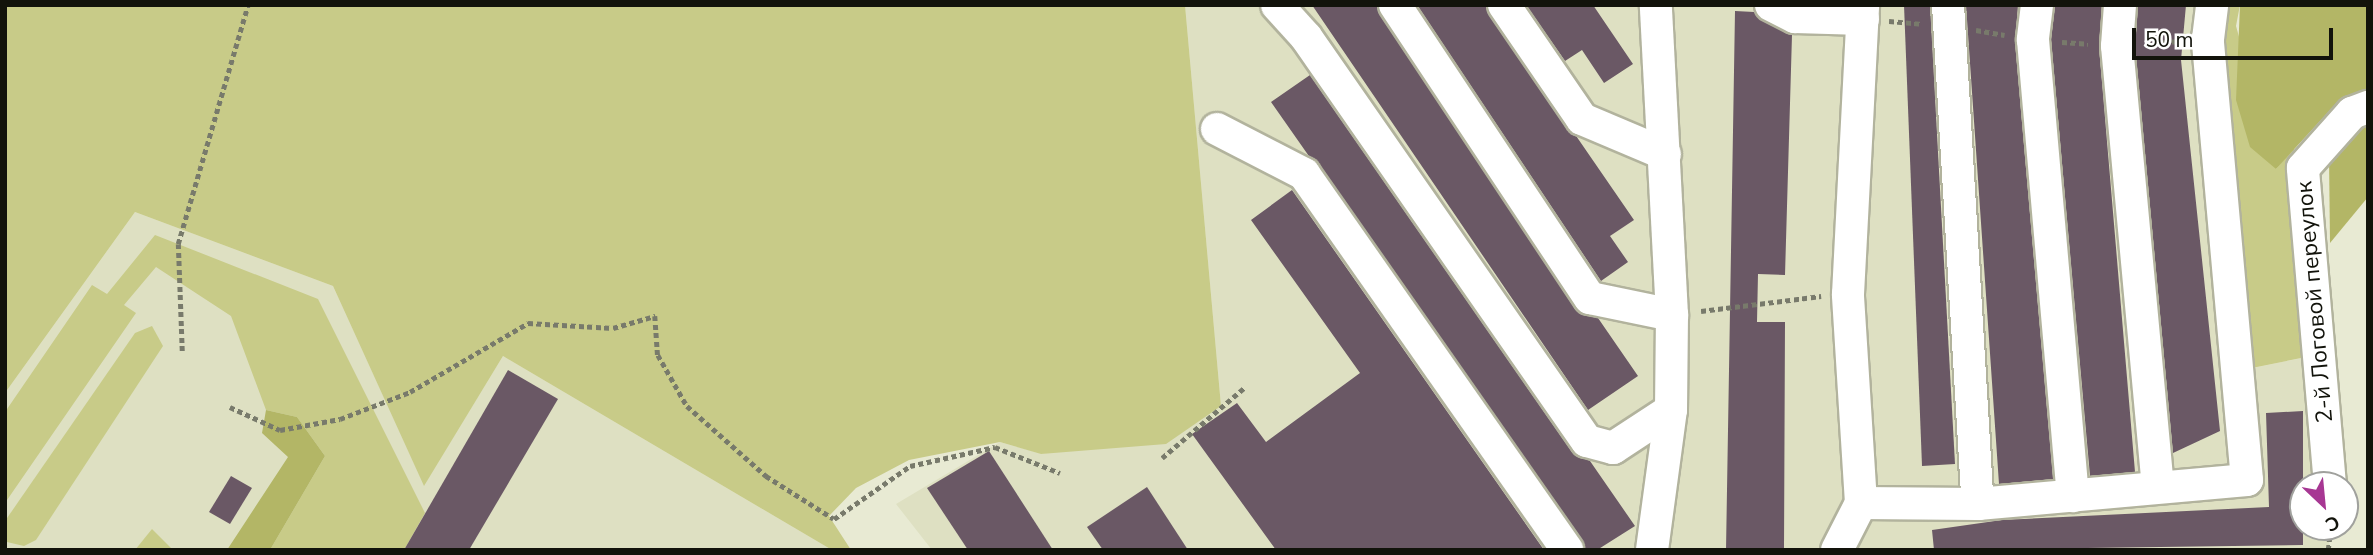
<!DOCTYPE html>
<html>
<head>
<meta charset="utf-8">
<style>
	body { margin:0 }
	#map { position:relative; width:2373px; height:555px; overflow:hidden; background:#e8ead3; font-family:"Nunito Sans",sans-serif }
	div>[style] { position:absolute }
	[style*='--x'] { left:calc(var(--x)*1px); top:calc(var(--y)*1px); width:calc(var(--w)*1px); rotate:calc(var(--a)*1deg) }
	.built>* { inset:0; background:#dee0c2 }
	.green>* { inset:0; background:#c8cb88 }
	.forest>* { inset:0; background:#b3b666 }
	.building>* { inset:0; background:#6a5865 }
	.path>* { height:4.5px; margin-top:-2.25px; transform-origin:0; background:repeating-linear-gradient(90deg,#787a6b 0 5px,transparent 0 8.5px) }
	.roads { filter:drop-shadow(2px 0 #b2b39d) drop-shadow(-2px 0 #b2b39d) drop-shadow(0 2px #b2b39d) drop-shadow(0 -2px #b2b39d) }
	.minor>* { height:32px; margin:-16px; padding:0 16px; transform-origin:16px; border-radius:16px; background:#fff }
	span { translate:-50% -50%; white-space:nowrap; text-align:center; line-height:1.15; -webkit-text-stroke:7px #fff; paint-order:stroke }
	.street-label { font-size:23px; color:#12130b }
	.frame { position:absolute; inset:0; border:7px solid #12130b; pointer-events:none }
	.north { position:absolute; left:2289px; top:471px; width:70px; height:70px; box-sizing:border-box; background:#fff; border:2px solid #a0a19d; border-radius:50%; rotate:154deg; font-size:19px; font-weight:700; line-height:28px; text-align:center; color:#12130b }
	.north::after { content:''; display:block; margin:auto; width:24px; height:32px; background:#a73793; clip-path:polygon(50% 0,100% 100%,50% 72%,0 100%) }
	.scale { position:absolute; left:2132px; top:28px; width:201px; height:32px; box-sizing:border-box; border:4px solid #12130b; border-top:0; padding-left:9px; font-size:21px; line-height:24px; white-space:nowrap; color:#12130b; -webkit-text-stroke:5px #fff; paint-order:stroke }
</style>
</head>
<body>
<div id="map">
	<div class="built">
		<div style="clip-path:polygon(1185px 5px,2220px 5px,2248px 369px,2306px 357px,2322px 485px,2303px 485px,2303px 527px,2327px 527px,2330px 550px,932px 550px,896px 504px,1000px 442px,1042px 454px,1221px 406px)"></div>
		<div style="clip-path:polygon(135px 212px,333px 286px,424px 485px,503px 356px,832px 550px,5px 550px,5px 393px)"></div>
	</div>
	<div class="green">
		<div style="clip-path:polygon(5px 5px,1185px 5px,1221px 406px,1166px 444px,1041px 454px,1000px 442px,909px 460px,856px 488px,829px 516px,851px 550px,832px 550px,503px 356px,424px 486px,333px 286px,135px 212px,5px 393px)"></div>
		<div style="clip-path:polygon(2220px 5px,2240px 5px,2236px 26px,2276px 169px,2294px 148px,2306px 357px,2247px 369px)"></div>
		<div style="clip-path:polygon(155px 235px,318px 299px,425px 513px,404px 550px,270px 550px,325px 456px,297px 417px,266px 410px,231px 316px,156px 267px,124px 305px,136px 313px,5px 503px,5px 412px,92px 285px,107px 294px)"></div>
		<div style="clip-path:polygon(152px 326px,163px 346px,36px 540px,24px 546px,7px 542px,5px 521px,135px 333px)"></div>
		<div style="clip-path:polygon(152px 529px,173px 550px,135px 550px)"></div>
	</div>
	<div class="forest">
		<div style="clip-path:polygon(2240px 5px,2368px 5px,2368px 94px,2333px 107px,2276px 169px,2250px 147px,2236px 100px)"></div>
		<div style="clip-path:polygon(2368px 122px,2368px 197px,2330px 243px,2329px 155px)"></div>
		<div style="clip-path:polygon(266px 410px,297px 417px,325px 456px,270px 550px,227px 550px,288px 457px,262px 433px)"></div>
	</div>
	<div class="building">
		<div style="clip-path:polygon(1312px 5px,1377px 5px,1575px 308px,1598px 318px,1638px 376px,1588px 410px)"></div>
		<div style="clip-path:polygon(1417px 5px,1486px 5px,1634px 220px,1610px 236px,1628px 262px,1601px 281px)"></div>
		<div style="clip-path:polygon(1526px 5px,1593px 5px,1633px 64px,1604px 83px,1582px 50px,1565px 61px)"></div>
		<div style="clip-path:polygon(1904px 5px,1930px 5px,1955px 464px,1922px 466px)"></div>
		<div style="clip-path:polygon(1966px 5px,2018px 5px,2015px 42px,2053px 479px,1999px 484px)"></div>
		<div style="clip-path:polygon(2055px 5px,2102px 5px,2099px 47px,2135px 472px,2090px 476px,2051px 40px)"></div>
		<div style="clip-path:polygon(2138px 5px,2186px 5px,2181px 60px,2220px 431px,2173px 453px,2135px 46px)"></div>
		<div style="clip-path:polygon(1735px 11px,1754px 12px,1792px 35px,1785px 275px,1758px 274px,1757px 322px,1785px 322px,1784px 550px,1726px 550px)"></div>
		<div style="clip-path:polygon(1310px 75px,1572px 452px,1590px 461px,1635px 526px,1597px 550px,1585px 550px,1271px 102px)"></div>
		<div style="clip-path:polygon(1292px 190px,1544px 550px,1276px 550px,1192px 434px,1237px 403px,1266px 442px,1360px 373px,1251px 220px)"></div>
		<div style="clip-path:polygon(508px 370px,558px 399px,469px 550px,404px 550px)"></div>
		<div style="clip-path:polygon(2303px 411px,2303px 545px,1934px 550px,1932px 530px,2002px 520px,2269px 507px,2266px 413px)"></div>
		<div style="clip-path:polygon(989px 451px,1053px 550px,968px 550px,927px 488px)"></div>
		<div style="clip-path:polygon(231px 476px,252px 488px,230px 524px,209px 512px)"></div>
		<div style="clip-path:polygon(1147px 487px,1188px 550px,1103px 550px,1087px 527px)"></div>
	</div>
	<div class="path">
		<div style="--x:1889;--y:21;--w:33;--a:5"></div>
		<div style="--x:1976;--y:30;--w:29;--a:10"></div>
		<div style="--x:2062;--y:42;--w:26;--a:4"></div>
		<div style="--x:2146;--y:43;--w:33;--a:-3"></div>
		<div style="--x:1701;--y:311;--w:121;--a:-7.1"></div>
		<div style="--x:182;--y:351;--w:107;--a:-92.1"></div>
		<div style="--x:178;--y:244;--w:249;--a:-73.7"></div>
		<div style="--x:230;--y:407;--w:55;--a:24.7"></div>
		<div style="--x:280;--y:430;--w:61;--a:-10.4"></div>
		<div style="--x:340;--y:419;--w:75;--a:-21.1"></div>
		<div style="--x:410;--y:392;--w:137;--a:-30.3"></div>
		<div style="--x:528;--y:323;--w:85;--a:3.4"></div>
		<div style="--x:613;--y:328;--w:44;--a:-15.9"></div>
		<div style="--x:655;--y:316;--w:39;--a:86"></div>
		<div style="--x:658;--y:355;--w:59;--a:60.4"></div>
		<div style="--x:687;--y:406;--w:106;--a:41.5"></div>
		<div style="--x:766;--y:476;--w:80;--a:32.3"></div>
		<div style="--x:834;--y:519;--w:93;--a:-34.9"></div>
		<div style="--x:910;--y:466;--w:87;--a:-12.6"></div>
		<div style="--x:995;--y:447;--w:70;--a:21.8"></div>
		<div style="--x:1162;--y:458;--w:109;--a:-40.5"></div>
		<div style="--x:2328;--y:550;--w:23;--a:-83"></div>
	</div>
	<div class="roads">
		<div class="minor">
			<div style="--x:1277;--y:5;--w:43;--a:47.8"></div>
			<div style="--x:1306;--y:37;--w:492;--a:55.2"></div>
			<div style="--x:1587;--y:441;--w:27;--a:15"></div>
			<div style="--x:1613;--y:448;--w:69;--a:-33.2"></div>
			<div style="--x:1395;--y:5;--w:352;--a:56.4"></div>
			<div style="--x:1590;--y:298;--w:84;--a:11.7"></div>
			<div style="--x:1504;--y:5;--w:138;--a:55.6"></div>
			<div style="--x:1582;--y:119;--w:90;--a:22.9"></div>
			<div style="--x:1771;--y:5;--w:27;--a:27"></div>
			<div style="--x:1795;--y:17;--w:68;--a:1.7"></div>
			<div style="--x:1948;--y:5;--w:500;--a:86.6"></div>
			<div style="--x:2037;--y:5;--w:35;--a:97"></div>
			<div style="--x:2033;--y:40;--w:458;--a:85"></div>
			<div style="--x:2120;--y:5;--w:41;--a:94.2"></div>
			<div style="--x:2117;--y:46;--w:443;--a:84.7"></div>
			<div style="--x:1217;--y:129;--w:98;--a:27.3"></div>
			<div style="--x:1304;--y:174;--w:459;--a:55"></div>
			<div style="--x:2330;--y:485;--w:318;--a:-94.9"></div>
			<div style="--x:2303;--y:168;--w:74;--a:-48.3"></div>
			<div style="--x:2352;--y:113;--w:17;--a:-21"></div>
			<div style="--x:1861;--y:503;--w:117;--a:0.5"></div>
			<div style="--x:1978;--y:504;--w:270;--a:-5.1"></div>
			<div style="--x:2247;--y:480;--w:443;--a:-95.1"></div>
			<div style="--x:2208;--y:39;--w:34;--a:-83"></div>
			<div style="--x:1652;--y:550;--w:141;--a:-82.3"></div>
			<div style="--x:1671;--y:410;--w:95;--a:-89.4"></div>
			<div style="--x:1672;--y:315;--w:310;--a:-93"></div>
			<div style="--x:1837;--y:550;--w:53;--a:-62.9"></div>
			<div style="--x:1861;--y:503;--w:209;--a:-93.6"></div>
			<div style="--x:1848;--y:294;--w:289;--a:-87"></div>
		</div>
	</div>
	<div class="street-label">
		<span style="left:2315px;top:302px;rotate:-95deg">2-й Логовой переулок</span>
	</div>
	<div class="frame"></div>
	<div class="north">С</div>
	<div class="scale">50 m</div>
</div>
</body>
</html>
